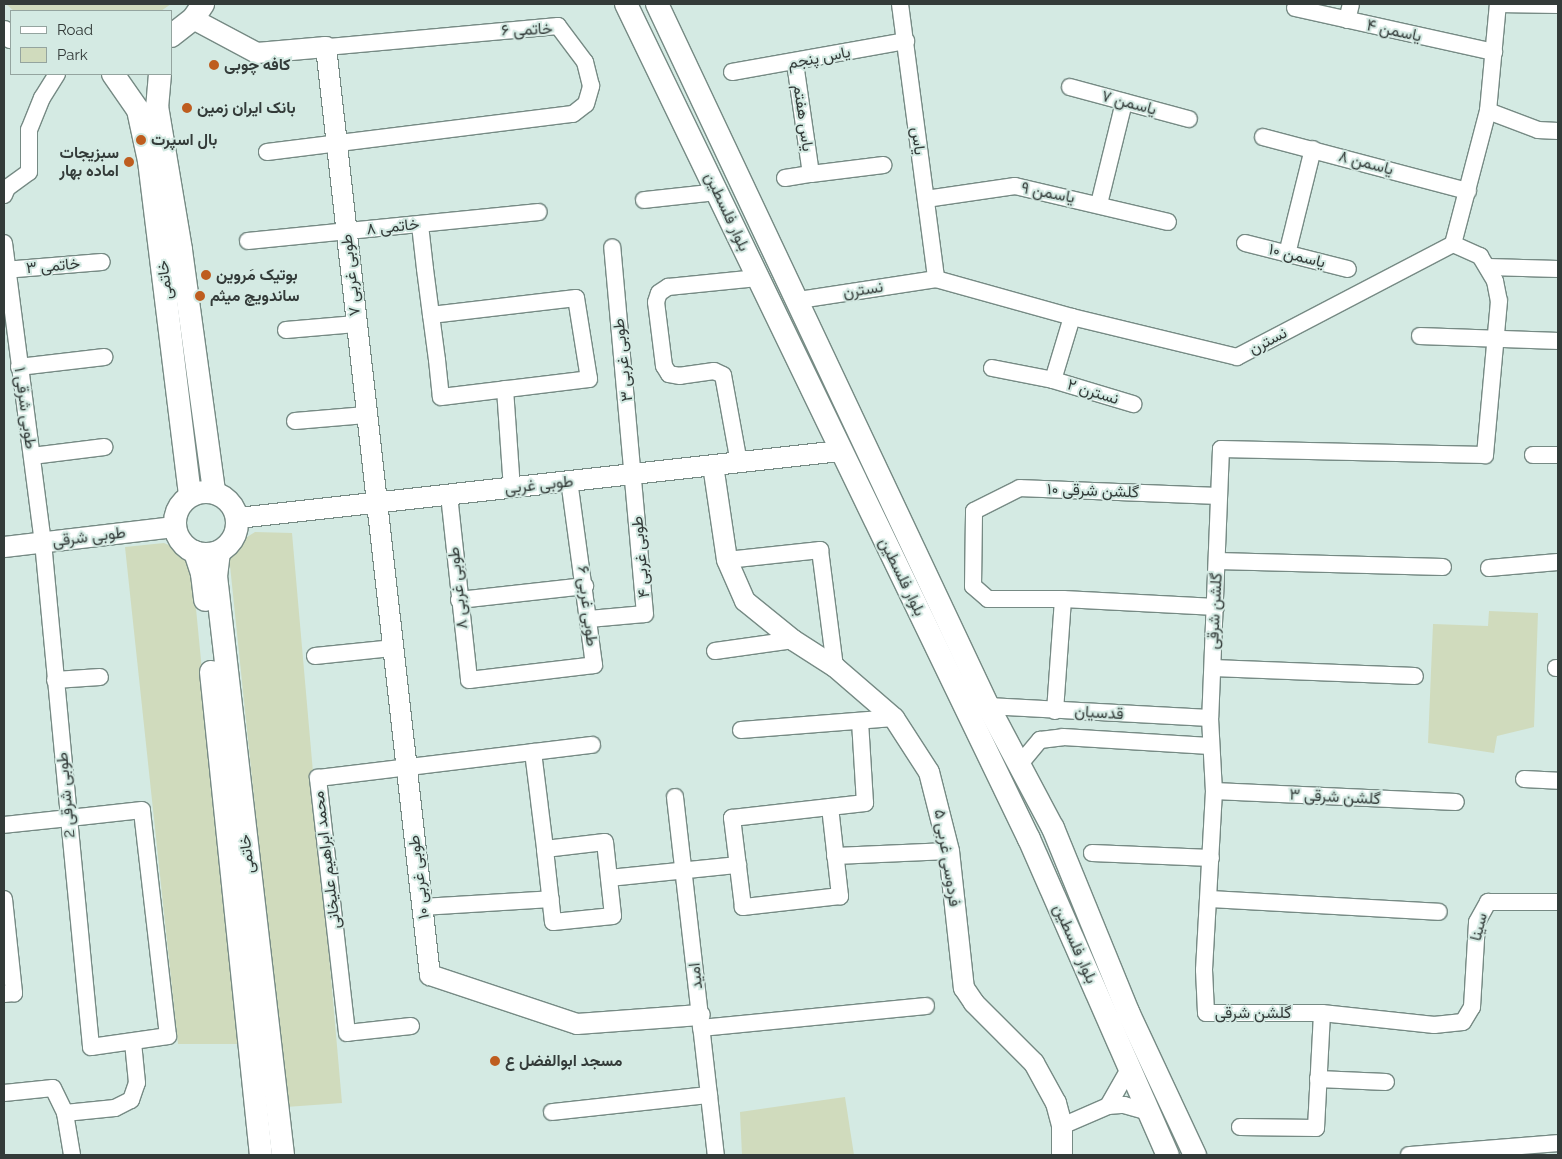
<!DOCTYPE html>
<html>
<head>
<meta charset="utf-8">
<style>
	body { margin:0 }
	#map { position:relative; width:1562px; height:1159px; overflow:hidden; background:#d4eae3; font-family:Raleway,Vazirmatn,sans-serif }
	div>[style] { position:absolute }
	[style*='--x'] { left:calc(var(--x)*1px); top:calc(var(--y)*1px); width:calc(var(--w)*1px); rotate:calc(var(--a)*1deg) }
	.green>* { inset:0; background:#d0dbbd }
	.roads { filter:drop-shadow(1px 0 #768a84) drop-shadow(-1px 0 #768a84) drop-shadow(0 1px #768a84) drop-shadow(0 -1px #768a84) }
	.minor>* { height:16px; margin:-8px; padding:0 8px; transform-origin:8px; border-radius:8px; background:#fff }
	.tertiary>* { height:20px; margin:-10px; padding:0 10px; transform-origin:10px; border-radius:10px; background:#fff }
	.secondary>* { height:22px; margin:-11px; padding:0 11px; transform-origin:11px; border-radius:11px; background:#fff }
	.secondary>.ring { margin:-11px; padding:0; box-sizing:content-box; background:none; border:22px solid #fff; border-radius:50% }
	.dots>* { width:14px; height:14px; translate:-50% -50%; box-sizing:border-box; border:2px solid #d4eae3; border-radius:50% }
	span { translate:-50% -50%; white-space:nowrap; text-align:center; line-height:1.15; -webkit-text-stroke:4px #d4eae3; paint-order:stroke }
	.street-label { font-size:16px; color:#333b39 }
	.poi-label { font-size:16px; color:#333b39; font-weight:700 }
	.left { translate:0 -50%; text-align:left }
	.right { translate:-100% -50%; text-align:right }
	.frame { position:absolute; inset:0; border:5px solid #333b39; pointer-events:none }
	.legend { position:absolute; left:10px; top:10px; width:162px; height:65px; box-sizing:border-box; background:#d4eae3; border:1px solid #94a49f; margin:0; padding:6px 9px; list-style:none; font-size:15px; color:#333b39 }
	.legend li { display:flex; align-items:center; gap:10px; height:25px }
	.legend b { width:25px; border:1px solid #94a49f }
</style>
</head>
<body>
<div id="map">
	<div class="green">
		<div style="clip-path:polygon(6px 4px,171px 4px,161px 11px,14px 11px)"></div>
		<div style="clip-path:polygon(255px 532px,292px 533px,342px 1103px,286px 1107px,229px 556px,236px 544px)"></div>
		<div style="clip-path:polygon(164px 543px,178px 549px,192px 567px,238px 1044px,178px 1044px,125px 547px)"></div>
		<div style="clip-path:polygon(1489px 611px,1538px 613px,1534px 727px,1497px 736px,1494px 753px,1428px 743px,1433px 624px,1488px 626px)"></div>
		<div style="clip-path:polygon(845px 1097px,854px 1155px,742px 1155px,740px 1112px)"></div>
	</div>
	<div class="roads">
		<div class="minor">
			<div style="--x:900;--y:4;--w:277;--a:82.5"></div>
			<div style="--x:1498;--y:4;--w:60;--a:1"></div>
			<div style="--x:1295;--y:8;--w:204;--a:12.5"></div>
			<div style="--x:1347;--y:20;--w:16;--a:-76"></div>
			<div style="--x:795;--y:63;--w:112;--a:81.8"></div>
			<div style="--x:811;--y:174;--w:73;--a:-7.1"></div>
			<div style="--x:732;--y:72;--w:177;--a:-10.1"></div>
			<div style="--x:1070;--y:87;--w:123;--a:15.1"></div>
			<div style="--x:1488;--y:111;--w:53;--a:20.8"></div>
			<div style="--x:1538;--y:130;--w:20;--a:3"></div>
			<div style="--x:1263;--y:137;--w:212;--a:14.8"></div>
			<div style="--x:267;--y:152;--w:308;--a:-7.1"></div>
			<div style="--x:573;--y:114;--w:16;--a:-38"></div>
			<div style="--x:586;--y:104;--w:19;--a:-74"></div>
			<div style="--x:591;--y:86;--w:25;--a:-104"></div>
			<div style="--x:585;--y:62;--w:45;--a:-126.9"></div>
			<div style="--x:558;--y:26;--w:233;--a:174.8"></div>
			<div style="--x:785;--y:178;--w:26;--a:-9"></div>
			<div style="--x:4;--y:195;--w:8;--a:-67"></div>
			<div style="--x:7;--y:188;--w:27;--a:-36"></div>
			<div style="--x:29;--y:172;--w:42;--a:-90"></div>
			<div style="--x:29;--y:130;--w:35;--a:-68"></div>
			<div style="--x:42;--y:98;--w:28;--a:-58"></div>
			<div style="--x:926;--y:199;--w:90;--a:-8.3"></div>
			<div style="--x:1015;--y:186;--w:157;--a:13.2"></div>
			<div style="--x:644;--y:200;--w:74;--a:-6.2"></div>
			<div style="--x:1099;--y:204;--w:105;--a:-76.2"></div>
			<div style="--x:420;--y:225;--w:44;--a:83.5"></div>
			<div style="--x:425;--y:269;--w:46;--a:82.6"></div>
			<div style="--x:431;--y:315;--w:45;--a:82.4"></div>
			<div style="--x:437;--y:360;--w:37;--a:84"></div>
			<div style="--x:441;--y:397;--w:149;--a:-6.9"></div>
			<div style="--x:589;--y:379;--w:82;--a:-99.1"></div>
			<div style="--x:576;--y:298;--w:146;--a:173.3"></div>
			<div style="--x:248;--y:241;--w:292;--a:-5.7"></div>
			<div style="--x:4;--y:243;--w:302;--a:82.6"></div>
			<div style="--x:43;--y:542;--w:277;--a:84.6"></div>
			<div style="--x:69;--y:818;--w:230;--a:84.5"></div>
			<div style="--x:91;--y:1047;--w:78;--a:-8.1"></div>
			<div style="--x:168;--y:1036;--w:227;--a:-96.6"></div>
			<div style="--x:142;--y:810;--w:73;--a:173.7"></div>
			<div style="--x:69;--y:818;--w:65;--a:173.9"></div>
			<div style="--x:1245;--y:243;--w:106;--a:14.2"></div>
			<div style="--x:1453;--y:244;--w:30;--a:24"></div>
			<div style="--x:1480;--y:256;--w:29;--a:59"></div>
			<div style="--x:1495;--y:281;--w:20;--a:79"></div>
			<div style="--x:1499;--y:301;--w:155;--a:95.2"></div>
			<div style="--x:1485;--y:455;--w:264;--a:-178.7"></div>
			<div style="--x:1221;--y:449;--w:269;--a:92.3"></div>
			<div style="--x:1210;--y:718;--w:73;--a:86.9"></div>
			<div style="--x:1214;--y:791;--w:179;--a:93.2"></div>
			<div style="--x:1204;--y:970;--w:43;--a:87.3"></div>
			<div style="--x:1206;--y:1013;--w:116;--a:0"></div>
			<div style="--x:1322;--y:1013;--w:113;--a:6.1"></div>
			<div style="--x:1434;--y:1025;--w:29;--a:-6"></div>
			<div style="--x:1463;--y:1022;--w:17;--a:-59"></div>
			<div style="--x:1472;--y:1007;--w:85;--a:-86.6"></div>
			<div style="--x:1477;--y:922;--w:23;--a:-61"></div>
			<div style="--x:1488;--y:902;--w:70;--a:0"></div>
			<div style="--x:1287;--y:254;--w:108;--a:-76.1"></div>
			<div style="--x:1488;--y:267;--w:70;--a:1.6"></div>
			<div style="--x:4;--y:270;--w:98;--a:-4.7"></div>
			<div style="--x:799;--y:300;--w:139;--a:-8.7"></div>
			<div style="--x:936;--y:279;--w:141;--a:15.6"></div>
			<div style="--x:1072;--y:317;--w:170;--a:13.6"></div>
			<div style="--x:1237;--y:357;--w:244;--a:-27.6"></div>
			<div style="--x:1453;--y:244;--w:138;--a:-75.3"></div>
			<div style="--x:1488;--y:111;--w:107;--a:-84.7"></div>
			<div style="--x:286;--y:330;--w:70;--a:-4.9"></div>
			<div style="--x:1420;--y:336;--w:138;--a:2.1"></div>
			<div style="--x:19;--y:367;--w:86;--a:-6.7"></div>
			<div style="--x:992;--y:368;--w:62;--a:11.1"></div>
			<div style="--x:1053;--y:380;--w:66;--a:-73.2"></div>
			<div style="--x:1053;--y:380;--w:84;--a:16.7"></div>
			<div style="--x:505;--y:389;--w:99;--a:86"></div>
			<div style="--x:295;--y:421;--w:71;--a:-4.8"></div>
			<div style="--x:1533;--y:455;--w:25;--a:0"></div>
			<div style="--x:32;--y:456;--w:73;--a:-7.1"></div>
			<div style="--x:739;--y:463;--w:89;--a:-100.3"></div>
			<div style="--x:723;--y:375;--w:10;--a:-156"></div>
			<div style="--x:714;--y:371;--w:34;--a:172"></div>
			<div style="--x:680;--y:376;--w:11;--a:-170"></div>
			<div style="--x:669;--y:374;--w:9;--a:-122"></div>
			<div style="--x:664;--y:366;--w:64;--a:-97.1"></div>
			<div style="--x:656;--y:302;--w:9;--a:-72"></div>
			<div style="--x:659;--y:293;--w:11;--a:-34"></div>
			<div style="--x:668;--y:287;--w:90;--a:-5.7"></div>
			<div style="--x:449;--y:495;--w:186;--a:83.8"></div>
			<div style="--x:469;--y:680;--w:126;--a:-6.8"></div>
			<div style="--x:594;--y:665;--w:186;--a:-97.7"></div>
			<div style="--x:727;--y:560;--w:94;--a:-6.1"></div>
			<div style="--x:820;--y:550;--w:118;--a:82.7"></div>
			<div style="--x:1217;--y:561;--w:226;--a:1.5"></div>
			<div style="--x:1489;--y:568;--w:69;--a:-5"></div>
			<div style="--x:459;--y:600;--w:127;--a:-6.3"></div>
			<div style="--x:1216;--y:607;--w:153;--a:-177"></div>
			<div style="--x:1063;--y:599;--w:75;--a:180"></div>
			<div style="--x:988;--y:599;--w:20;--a:-139"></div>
			<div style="--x:973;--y:586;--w:75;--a:-89.2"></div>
			<div style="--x:974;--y:511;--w:51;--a:-26.6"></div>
			<div style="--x:1020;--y:488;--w:197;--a:2.3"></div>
			<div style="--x:589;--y:619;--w:56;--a:-5.1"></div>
			<div style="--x:645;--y:614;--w:368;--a:-95.1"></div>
			<div style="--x:715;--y:651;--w:79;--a:-8"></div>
			<div style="--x:315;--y:656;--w:77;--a:-5.9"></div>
			<div style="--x:1213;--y:668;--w:202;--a:2.3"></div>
			<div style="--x:1556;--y:668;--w:2;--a:0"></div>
			<div style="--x:55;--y:680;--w:45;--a:-3.8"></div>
			<div style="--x:988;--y:706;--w:222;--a:3.1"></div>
			<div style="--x:1055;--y:711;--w:112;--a:-85.9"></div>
			<div style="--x:741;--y:730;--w:153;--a:-4.5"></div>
			<div style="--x:533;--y:752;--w:98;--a:82.9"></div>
			<div style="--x:1019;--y:765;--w:33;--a:-50"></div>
			<div style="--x:1040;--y:740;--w:23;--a:-7"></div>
			<div style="--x:1063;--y:737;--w:147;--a:3.5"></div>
			<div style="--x:1524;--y:779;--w:34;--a:3"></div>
			<div style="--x:1214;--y:791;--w:242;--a:2.6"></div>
			<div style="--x:675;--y:797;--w:360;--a:83.5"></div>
			<div style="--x:830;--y:807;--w:90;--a:83.6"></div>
			<div style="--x:840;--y:896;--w:98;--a:173.5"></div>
			<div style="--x:743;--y:907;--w:90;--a:-97"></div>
			<div style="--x:732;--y:818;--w:134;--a:-6.4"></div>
			<div style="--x:865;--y:803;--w:82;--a:-93.5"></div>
			<div style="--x:605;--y:842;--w:74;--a:83.8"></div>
			<div style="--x:613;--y:916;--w:60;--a:174.3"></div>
			<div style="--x:553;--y:922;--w:73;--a:-96.3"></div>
			<div style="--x:545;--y:849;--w:60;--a:-6.7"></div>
			<div style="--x:1092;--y:853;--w:119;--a:2.4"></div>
			<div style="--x:835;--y:856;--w:114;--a:-2.5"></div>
			<div style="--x:609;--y:878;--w:130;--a:-5.8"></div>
			<div style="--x:4;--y:899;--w:95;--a:83.9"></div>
			<div style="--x:14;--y:993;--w:10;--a:174"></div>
			<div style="--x:1209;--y:899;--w:230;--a:3.2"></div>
			<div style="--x:422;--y:907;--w:129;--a:-3.5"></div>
			<div style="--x:411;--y:1026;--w:64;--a:173.8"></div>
			<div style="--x:347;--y:1033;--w:257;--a:-96.5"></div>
			<div style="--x:318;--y:778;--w:276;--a:-6.9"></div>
			<div style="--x:701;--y:1028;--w:226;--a:-5.6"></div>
			<div style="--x:1318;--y:1079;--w:68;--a:2.5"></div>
			<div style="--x:4;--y:1093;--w:49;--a:-5.8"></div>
			<div style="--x:53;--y:1088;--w:28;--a:64"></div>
			<div style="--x:65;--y:1113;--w:43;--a:80.5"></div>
			<div style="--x:1108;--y:1106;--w:43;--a:-60.4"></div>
			<div style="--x:552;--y:1112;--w:158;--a:-6.2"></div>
			<div style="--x:65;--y:1113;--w:50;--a:-5.7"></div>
			<div style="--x:115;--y:1108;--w:18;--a:-27"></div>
			<div style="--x:131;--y:1100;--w:18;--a:-71"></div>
			<div style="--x:137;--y:1083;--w:41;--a:-95.6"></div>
			<div style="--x:1062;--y:1126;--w:50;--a:-23.5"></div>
			<div style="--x:1108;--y:1106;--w:16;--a:-4"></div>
			<div style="--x:1124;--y:1105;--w:26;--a:16"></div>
			<div style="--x:1240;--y:1127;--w:76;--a:0.8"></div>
			<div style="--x:1316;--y:1128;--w:115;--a:-87"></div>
			<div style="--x:1409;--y:1155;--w:149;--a:-4.6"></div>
		</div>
		<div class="tertiary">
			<div style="--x:193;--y:19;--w:72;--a:28"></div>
			<div style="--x:257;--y:53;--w:69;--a:-5"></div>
			<div style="--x:326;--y:47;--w:934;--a:83.61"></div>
			<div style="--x:430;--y:975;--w:155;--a:18.4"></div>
			<div style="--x:577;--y:1024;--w:123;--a:-4.2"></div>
			<div style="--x:713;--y:465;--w:96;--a:81.6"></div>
			<div style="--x:727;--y:560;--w:45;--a:66.3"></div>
			<div style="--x:745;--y:601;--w:62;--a:39.1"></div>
			<div style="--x:793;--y:640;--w:50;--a:32.7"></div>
			<div style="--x:835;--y:667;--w:78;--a:40.8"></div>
			<div style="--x:894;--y:718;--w:64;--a:57.1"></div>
			<div style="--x:929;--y:772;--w:81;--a:75.8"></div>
			<div style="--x:949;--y:851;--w:138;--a:83.8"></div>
			<div style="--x:964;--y:988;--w:18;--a:56"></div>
			<div style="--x:974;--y:1003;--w:85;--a:45"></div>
			<div style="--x:1034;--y:1063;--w:46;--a:61.2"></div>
			<div style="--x:1056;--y:1103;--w:24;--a:75"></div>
			<div style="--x:1062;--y:1126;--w:29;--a:90"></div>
			<div style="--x:238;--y:518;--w:606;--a:-6.35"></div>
			<div style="--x:4;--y:547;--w:172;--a:-6.7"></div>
		</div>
		<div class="secondary">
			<div style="--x:626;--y:4;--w:927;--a:64.24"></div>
			<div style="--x:1029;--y:839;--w:345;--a:66.3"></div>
			<div style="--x:657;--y:4;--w:776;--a:64.76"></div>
			<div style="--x:988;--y:706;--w:138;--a:62"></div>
			<div style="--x:1053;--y:828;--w:199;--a:67.8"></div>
			<div style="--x:1128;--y:1012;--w:158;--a:64.9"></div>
			<div style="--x:4;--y:32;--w:9;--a:36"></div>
			<div style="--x:171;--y:36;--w:28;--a:-38"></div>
			<div style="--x:193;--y:19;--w:18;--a:-56"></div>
			<div style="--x:113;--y:74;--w:44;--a:55.2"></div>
			<div style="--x:138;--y:110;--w:52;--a:77.8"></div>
			<div style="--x:149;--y:161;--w:337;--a:83"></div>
			<div style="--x:160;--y:74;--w:32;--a:95"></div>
			<div style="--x:157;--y:106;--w:146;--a:80.5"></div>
			<div style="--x:181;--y:250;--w:244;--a:82.2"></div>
			<div class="ring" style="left:175px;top:492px;width:40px;height:40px"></div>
			<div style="--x:195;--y:552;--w:23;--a:72"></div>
			<div style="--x:202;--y:574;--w:26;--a:83"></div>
			<div style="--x:219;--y:552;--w:24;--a:97"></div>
			<div style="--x:216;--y:576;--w:583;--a:83.4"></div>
			<div style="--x:211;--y:672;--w:486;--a:84.1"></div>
		</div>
	</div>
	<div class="dots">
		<div style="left:214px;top:65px;background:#be5d1f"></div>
		<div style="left:187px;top:108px;background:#be5d1f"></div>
		<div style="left:141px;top:140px;background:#be5d1f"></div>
		<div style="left:129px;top:162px;background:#be5d1f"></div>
		<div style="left:206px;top:275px;background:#be5d1f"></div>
		<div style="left:200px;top:296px;background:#be5d1f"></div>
		<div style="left:495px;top:1061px;background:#be5d1f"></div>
	</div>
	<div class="street-label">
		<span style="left:527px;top:30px;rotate:-3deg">خاتمی ۶</span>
		<span style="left:1394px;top:31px;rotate:12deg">یاسمن ۴</span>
		<span style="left:819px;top:58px;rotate:-11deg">یاس پنجم</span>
		<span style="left:1129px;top:103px;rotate:15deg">یاسمن ۷</span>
		<span style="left:803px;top:118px;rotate:82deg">یاس هفتم</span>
		<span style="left:918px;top:141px;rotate:83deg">یاس</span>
		<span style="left:1366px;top:163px;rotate:15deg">یاسمن ۸</span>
		<span style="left:1048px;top:193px;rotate:11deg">یاسمن ۹</span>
		<span style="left:727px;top:212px;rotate:65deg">بلوار فلسطین</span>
		<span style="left:393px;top:227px;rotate:-6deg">خاتمی ۸</span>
		<span style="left:1297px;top:256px;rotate:14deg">یاسمن ۱۰</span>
		<span style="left:53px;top:266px;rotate:-5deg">خاتمی ۳</span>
		<span style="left:351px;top:275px;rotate:-96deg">طوبی غربی ۷</span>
		<span style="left:165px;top:280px;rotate:-97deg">خاتمی</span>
		<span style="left:863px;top:290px;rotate:-9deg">نسترن</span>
		<span style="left:1268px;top:341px;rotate:-27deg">نسترن</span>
		<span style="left:623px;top:360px;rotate:-96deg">طوبی غربی ۳</span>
		<span style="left:1093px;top:392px;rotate:17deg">نسترن ۲</span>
		<span style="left:25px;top:408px;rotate:82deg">طوبی شرقی ۱</span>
		<span style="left:539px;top:485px;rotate:-6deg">طوبی غربی</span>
		<span style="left:1093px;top:491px;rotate:2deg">گلشن شرقی ۱۰</span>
		<span style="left:89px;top:537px;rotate:-7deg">طوبی شرقی</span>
		<span style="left:641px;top:557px;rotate:-95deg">طوبی غربی ۴</span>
		<span style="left:902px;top:577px;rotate:64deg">بلوار فلسطین</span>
		<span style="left:458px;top:588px;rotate:-96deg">طوبی غربی ۸</span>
		<span style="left:587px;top:606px;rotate:83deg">طوبی غربی ۶</span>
		<span style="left:1215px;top:611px;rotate:-87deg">گلشن شرقی</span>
		<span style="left:1099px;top:713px;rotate:3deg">قدسیان</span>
		<span style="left:66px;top:795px;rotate:-95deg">طوبی شرقی 2</span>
		<span style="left:1335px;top:797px;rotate:3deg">گلشن شرقی ۳</span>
		<span style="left:247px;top:854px;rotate:-97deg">خاتمی</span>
		<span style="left:947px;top:858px;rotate:81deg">فردوسی غربی ۵</span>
		<span style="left:327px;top:860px;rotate:-97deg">محمد ابراهیم علیخانی</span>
		<span style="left:419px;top:877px;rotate:-97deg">طوبی غربی ۱۰</span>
		<span style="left:1479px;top:927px;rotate:-76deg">سینا</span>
		<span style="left:1075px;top:944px;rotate:66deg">بلوار فلسطین</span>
		<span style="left:696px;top:976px;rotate:-96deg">امید</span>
		<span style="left:1253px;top:1013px">گلشن شرقی</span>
	</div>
	<div class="poi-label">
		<span class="left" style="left:224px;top:65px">کافه چوبی</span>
		<span class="left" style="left:197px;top:108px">بانک ایران زمین</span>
		<span class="left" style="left:151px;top:140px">بال اسپرت</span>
		<span class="right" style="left:119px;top:162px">سبزیجات<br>اماده بهار</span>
		<span class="left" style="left:216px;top:275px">بوتیک مَروین</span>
		<span class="left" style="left:210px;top:296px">ساندویچ میثم</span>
		<span class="left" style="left:505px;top:1061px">مسجد ابوالفضل ع</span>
	</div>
	<div class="frame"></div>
	<ul class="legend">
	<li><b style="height:6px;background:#fff"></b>Road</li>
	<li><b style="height:14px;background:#d0dbbd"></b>Park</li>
	</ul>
</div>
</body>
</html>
